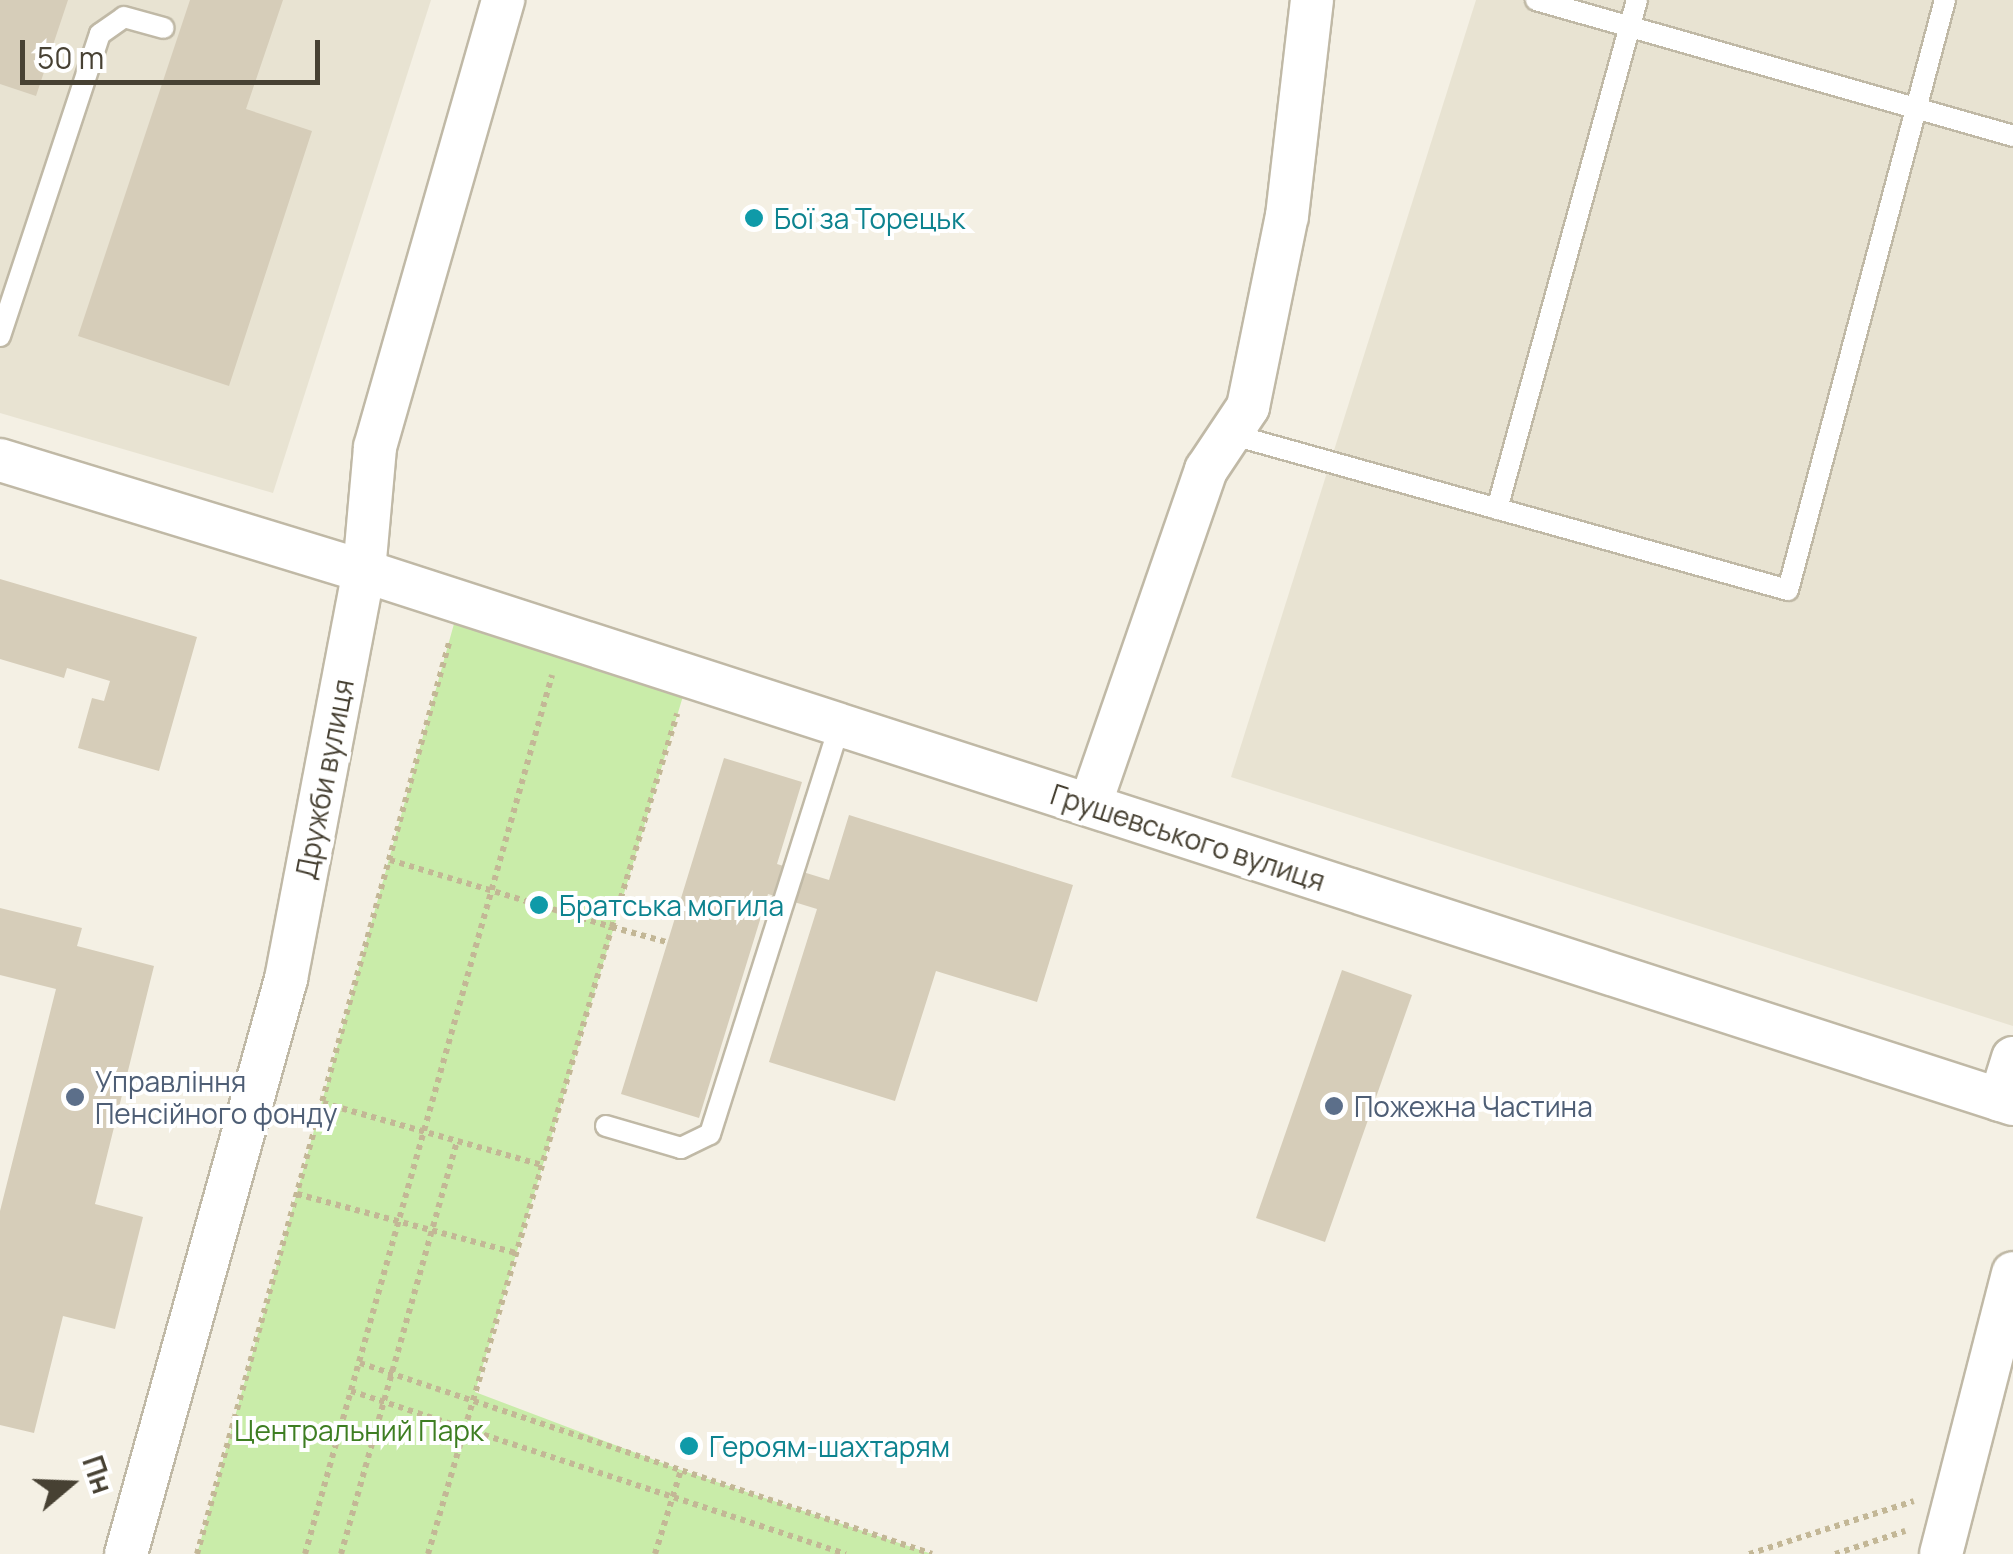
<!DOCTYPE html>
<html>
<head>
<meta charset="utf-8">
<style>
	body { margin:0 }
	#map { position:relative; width:2013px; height:1554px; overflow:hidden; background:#f4f0e4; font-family:Manrope,sans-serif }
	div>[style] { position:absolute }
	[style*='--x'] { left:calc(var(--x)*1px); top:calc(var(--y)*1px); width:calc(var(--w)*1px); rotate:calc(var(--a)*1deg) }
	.residential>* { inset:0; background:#e8e3d2 }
	.green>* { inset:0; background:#c9eca9 }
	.building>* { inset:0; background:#d6cdb9 }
	.path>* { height:6px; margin-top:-3px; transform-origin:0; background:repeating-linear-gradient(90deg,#c3b796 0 5px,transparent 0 10px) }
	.roads { filter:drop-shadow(2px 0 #c0b9a6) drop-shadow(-2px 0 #c0b9a6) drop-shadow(0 2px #c0b9a6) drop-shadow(0 -2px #c0b9a6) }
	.service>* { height:20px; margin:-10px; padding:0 10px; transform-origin:10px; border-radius:10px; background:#fff }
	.minor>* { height:42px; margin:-21px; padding:0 21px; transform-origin:21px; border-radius:21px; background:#fff }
	.dots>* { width:28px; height:28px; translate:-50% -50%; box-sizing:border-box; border:5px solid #fff; border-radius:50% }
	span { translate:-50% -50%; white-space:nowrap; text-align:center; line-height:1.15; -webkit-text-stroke:8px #fff; paint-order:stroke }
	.culture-label { font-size:28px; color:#0d838f }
	.left { translate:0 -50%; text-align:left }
	.street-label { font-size:28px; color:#474133 }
	.service-label { font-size:28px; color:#4e5e75 }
	.park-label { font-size:28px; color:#3e7e22 }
	.north { position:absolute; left:20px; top:1434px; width:100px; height:100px; -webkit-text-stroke:8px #fff; paint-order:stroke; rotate:71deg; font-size:28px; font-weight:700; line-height:40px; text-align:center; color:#474133 }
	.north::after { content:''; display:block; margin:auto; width:35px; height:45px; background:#474133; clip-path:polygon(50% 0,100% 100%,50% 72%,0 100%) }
	.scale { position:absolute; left:20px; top:40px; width:300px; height:45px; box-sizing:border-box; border:5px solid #474133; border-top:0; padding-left:12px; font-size:30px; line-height:35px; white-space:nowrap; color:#474133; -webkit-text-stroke:8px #fff; paint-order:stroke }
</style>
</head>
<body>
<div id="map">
	<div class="residential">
		<div style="clip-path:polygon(0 0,431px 0,273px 493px,0 413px)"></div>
		<div style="clip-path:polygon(1476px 0,2013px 0,2013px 1026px,1231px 777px)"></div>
	</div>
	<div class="green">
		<div style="clip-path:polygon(460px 602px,689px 676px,475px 1392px,681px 1470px,932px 1554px,197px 1554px)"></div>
	</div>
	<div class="building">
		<div style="clip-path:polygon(0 0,68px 0,36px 96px,0 84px)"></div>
		<div style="clip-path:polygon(190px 0,283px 0,246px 109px,312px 131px,229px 386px,78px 336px)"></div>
		<div style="clip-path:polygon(0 579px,197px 637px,159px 771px,78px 748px,92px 698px,104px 701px,110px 681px,67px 668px,64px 678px,0 659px)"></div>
		<div style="clip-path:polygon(724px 758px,802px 782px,777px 864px,829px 880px,849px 815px,1073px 885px,1037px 1002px,936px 971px,895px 1101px,769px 1062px,817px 909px,768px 894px,699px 1118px,621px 1094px)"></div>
		<div style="clip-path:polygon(0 908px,82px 928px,77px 946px,154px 966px,95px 1204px,143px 1217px,115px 1329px,63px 1316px,34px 1433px,0 1425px,0 1211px,56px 989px,0 975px)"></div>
		<div style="clip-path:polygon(1342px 970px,1412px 995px,1325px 1242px,1256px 1218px)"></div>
	</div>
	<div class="path">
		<div style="--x:390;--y:860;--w:232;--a:16.8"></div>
		<div style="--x:612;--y:927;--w:223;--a:-73"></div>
		<div style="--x:323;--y:1103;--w:228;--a:15.8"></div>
		<div style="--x:297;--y:1194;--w:227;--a:15.1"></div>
		<div style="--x:360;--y:1363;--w:603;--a:18.46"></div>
		<div style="--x:351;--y:1391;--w:521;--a:18.23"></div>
		<div style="--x:197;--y:1554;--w:949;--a:-74.54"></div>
		<div style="--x:305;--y:1554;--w:913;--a:-74.3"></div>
		<div style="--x:341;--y:1554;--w:429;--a:-74.3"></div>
		<div style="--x:428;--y:1554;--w:653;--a:-73.65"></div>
		<div style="--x:612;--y:927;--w:56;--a:15.5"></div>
		<div style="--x:655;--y:1554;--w:88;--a:-72.8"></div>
		<div style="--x:1749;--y:1554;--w:173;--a:-17.8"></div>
		<div style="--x:1835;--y:1554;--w:74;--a:-18.2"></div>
	</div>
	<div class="roads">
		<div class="service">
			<div style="--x:1536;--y:0;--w:496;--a:15.9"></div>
			<div style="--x:0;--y:336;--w:318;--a:-71.7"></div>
			<div style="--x:100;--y:34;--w:29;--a:-35"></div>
			<div style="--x:124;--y:17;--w:41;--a:15.4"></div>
			<div style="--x:1230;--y:434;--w:579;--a:15.62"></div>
			<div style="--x:1788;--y:590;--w:611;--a:-75.1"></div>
			<div style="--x:1497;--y:509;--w:528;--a:-74.62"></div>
			<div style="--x:606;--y:1126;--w:78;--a:16.3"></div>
			<div style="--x:681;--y:1148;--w:32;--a:-26"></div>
			<div style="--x:710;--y:1134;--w:429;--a:-72.4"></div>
		</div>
		<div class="minor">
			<div style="--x:0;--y:460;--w:381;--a:17"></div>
			<div style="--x:364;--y:571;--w:1733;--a:17.91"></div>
			<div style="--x:1090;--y:805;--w:355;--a:-70.9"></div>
			<div style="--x:1206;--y:470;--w:76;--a:-56.3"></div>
			<div style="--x:1248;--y:407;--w:195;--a:-78.5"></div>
			<div style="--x:1287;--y:216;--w:217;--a:-83.4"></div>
			<div style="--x:2000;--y:1100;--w:44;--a:-72.8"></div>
			<div style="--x:126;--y:1554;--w:597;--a:-74.45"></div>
			<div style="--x:286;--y:979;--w:415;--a:-79.2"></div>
			<div style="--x:364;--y:571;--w:124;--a:-84.9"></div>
			<div style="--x:375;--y:447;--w:465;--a:-74"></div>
			<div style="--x:1941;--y:1554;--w:290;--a:-75.6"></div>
		</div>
	</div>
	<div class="dots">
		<div style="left:754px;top:218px;background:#0f9aa8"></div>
		<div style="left:539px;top:905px;background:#0f9aa8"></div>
		<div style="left:75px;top:1097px;background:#5c6f8a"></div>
		<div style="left:1334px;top:1106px;background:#5c6f8a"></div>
		<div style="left:689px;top:1446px;background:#0f9aa8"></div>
	</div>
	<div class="culture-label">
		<span class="left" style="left:774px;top:218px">Бої за Торецьк</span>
		<span class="left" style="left:559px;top:905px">Братська мoгила</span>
		<span class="left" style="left:709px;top:1446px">Героям-шахтарям</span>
	</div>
	<div class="street-label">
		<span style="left:324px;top:779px;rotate:-79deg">Дружби вулиця</span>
		<span style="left:1188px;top:837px;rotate:18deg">Грушевського вулиця</span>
	</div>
	<div class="service-label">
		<span class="left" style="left:95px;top:1097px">Управління<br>Пенсійного фонду</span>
		<span class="left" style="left:1354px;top:1106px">Пожежна Частина</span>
	</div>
	<div class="park-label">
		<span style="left:359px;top:1430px">Центральний Парк</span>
	</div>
	<div class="north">Пн</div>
	<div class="scale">50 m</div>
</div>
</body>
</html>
